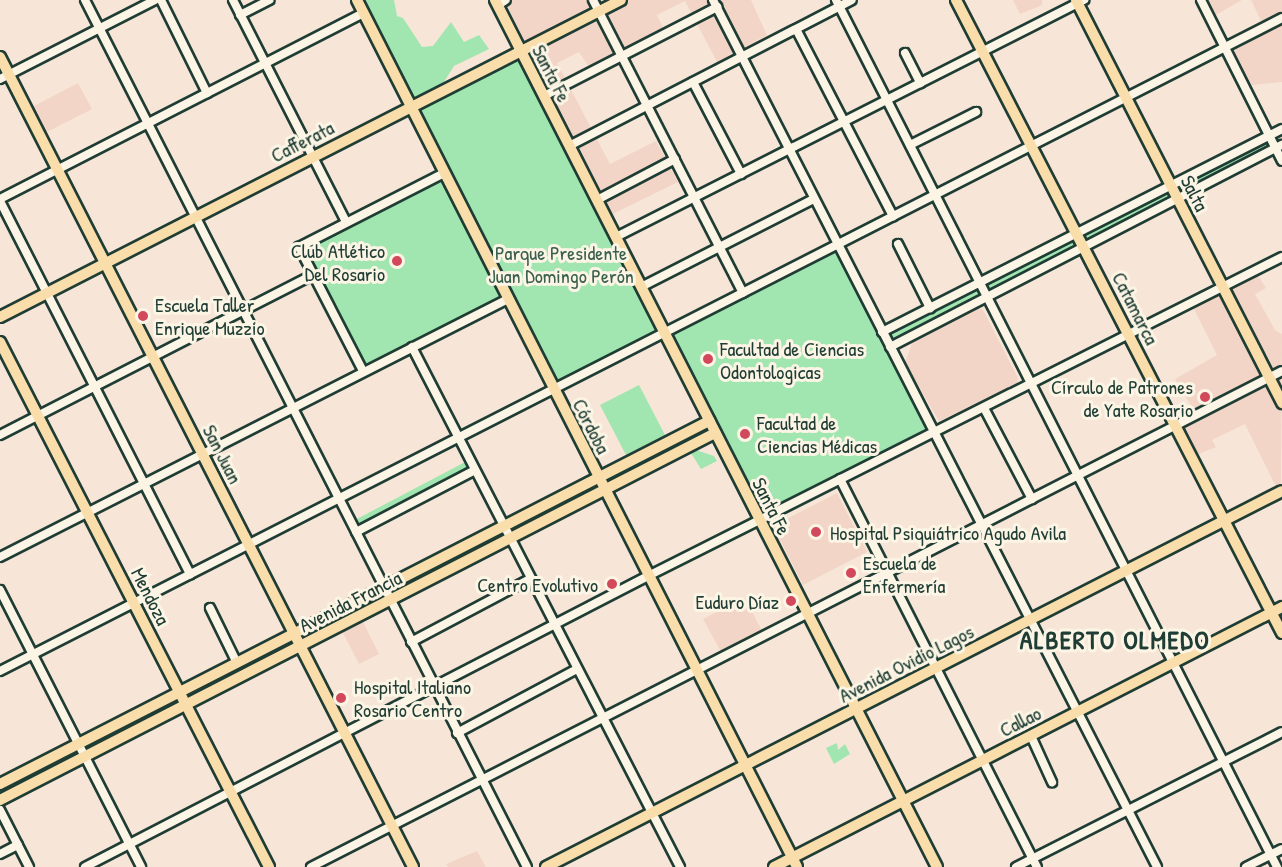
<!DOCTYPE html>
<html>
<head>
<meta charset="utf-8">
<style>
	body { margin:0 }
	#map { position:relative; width:1282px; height:867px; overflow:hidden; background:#f7e6d7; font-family:"Patrick Hand",sans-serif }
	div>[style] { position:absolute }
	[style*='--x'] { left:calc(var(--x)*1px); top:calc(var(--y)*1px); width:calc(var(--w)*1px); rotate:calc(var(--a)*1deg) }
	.built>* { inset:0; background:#f2d5c6 }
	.green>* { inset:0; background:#a1e5b0 }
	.roads { filter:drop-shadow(2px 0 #1f3d34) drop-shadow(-2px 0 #1f3d34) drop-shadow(0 2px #1f3d34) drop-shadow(0 -2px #1f3d34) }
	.minor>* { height:8px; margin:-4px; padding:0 4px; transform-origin:4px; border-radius:4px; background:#fcf5e5 }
	.major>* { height:10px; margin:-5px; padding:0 5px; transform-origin:5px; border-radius:5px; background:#f9deab }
	.dots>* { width:16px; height:16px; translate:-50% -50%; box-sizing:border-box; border:3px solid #fcf5e5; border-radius:50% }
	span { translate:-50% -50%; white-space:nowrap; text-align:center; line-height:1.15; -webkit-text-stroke:6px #fcf5e5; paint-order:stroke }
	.street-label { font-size:20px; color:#1f3d34 }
	.poi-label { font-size:20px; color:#1f3d34 }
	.right { translate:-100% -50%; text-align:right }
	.left { translate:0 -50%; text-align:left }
	.park-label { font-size:20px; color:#395f4d }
	.district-label { font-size:26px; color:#1f3d34; font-weight:700; letter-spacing:1.5px }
</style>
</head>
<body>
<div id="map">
	<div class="built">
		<div style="clip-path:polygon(504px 0,751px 0,767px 35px,717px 62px,685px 1px,657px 15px,663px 28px,590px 68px,579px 52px,557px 63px,610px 164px,656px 141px,678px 182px,613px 214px)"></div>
		<div style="clip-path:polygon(1013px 0,1042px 0,1042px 5px,1020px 14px)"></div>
		<div style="clip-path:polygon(1205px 0,1242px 0,1214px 16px)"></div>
		<div style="clip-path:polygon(1251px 0,1282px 0,1282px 82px,1252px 85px,1234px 55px,1236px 47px,1264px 27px)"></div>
		<div style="clip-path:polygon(78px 83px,92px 109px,45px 133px,32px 107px)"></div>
		<div style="clip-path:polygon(1257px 274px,1266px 288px,1255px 294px,1275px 330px,1282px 334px,1281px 497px,1245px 424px,1212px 440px,1216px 447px,1196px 455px,1182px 428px,1194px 411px,1175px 379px,1217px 355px,1193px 307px)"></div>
		<div style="clip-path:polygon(978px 308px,983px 310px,1018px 378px,1017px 383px,939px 421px,905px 363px,912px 343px)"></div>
		<div style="clip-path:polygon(837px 493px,867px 552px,803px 585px,773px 526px)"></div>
		<div style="clip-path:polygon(745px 598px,762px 631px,721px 652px,703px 619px)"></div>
		<div style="clip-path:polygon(362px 620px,379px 654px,359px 664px,342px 631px)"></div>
		<div style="clip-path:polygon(477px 851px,486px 867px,448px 867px,446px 864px)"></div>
	</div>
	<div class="green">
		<div style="clip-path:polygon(362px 0,394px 0,397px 16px,403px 18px,422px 47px,433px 46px,451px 22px,464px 42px,479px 35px,489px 49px,454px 66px,442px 85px,412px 99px)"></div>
		<div style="clip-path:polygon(514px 59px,522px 62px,657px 326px,654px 333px,562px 382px,554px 378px,419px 111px,473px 78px,480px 79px)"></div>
		<div style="clip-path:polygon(1269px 136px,1276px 149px,890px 347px,934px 432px,759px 521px,664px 333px,837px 245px,882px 332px)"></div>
		<div style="clip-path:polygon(444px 173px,508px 299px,363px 371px,299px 247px)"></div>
		<div style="clip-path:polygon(639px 385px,665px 435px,626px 455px,600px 405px)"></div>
		<div style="clip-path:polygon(696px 450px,714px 456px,717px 461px,701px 469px,691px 453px)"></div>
		<div style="clip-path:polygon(467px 461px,471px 469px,358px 529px,353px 521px)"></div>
		<div style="clip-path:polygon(599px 478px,605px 490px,0 800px,0 784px)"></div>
		<div style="clip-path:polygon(837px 743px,838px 750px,845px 744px,850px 754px,834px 764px,826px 748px)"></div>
	</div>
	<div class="roads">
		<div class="minor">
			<div style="--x:85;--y:0;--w:973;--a:62.99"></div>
			<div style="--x:161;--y:0;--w:104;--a:63.7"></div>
			<div style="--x:233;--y:0;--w:249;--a:63"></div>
			<div style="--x:593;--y:0;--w:329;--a:62.9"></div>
			<div style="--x:713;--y:0;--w:974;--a:62.88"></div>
			<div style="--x:836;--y:0;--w:973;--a:63.04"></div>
			<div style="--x:1201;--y:0;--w:180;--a:63.3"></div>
			<div style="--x:498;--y:5;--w:9;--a:-32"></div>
			<div style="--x:240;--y:15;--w:33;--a:-27"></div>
			<div style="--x:796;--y:29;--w:211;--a:62.6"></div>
			<div style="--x:905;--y:53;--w:34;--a:63"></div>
			<div style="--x:0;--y:79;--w:174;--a:-27"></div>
			<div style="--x:693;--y:82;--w:104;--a:62.4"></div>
			<div style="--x:544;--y:96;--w:195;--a:-27.2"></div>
			<div style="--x:910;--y:145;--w:74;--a:-26.6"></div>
			<div style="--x:569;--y:146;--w:318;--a:-27.3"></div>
			<div style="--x:0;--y:199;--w:409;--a:-27.1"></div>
			<div style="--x:597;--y:200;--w:88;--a:-27.7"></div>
			<div style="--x:0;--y:201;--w:419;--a:63"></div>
			<div style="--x:616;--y:237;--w:525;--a:-26.86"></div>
			<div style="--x:898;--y:244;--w:72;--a:63.4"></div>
			<div style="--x:641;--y:287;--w:194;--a:-27"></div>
			<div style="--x:882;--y:332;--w:449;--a:-26.9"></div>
			<div style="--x:412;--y:347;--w:585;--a:62.73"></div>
			<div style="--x:890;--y:347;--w:441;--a:-27.3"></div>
			<div style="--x:363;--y:371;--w:140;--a:-117.3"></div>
			<div style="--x:299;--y:247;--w:163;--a:-27"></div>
			<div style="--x:984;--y:408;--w:103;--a:62.2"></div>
			<div style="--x:0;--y:435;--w:352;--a:-27.1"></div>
			<div style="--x:840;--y:479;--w:435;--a:63.1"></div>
			<div style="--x:356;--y:532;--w:134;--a:-27.5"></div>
			<div style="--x:0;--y:557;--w:570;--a:-26.92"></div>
			<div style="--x:0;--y:590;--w:311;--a:63"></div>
			<div style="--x:210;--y:608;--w:61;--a:63.9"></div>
			<div style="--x:411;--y:642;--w:135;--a:-27.9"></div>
			<div style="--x:0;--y:671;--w:1439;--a:-26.99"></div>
			<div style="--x:457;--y:733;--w:136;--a:-28.1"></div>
			<div style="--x:1031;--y:736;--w:51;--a:65.5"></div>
			<div style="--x:0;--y:810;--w:64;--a:63"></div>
			<div style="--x:0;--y:854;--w:20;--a:-27"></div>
			<div style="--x:85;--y:867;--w:634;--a:-27.33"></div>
			<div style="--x:648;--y:576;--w:710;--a:-26.71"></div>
			<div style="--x:311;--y:867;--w:1090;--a:-27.06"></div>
			<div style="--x:1016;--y:867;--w:298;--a:-26.9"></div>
			<div style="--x:1246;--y:867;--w:40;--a:-26.6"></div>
		</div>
		<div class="major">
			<div style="--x:357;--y:0;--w:972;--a:63.09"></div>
			<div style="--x:495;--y:0;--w:973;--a:62.99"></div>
			<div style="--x:956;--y:0;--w:712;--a:62.75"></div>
			<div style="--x:1076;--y:0;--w:453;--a:62.9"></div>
			<div style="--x:0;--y:57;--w:909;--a:62.98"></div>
			<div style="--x:0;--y:317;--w:697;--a:-27.04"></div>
			<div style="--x:0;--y:342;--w:590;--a:62.87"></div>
			<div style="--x:0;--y:784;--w:797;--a:-27.11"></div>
			<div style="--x:0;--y:800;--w:804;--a:-27.17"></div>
			<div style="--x:546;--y:867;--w:826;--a:-27.06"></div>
			<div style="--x:774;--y:867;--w:571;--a:-27.1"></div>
		</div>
	</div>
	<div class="dots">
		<div style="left:397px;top:261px;background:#d1495b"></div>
		<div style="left:143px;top:316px;background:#d1495b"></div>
		<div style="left:708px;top:359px;background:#d1495b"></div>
		<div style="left:1205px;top:397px;background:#d1495b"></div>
		<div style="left:745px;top:434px;background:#d1495b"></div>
		<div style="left:816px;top:532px;background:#d1495b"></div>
		<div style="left:851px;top:573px;background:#d1495b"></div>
		<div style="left:612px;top:584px;background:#d1495b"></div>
		<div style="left:791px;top:601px;background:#d1495b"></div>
		<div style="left:341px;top:698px;background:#d1495b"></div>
	</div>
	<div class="street-label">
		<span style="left:552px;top:73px;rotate:63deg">Santa Fe</span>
		<span style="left:302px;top:141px;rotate:-27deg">Cafferata</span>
		<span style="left:1195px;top:193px;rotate:63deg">Salta</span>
		<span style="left:1136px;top:308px;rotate:63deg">Catamarca</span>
		<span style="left:592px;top:426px;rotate:63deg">Córdoba</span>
		<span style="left:223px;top:454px;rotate:63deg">San Juan</span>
		<span style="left:772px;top:506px;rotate:63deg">Santa Fe</span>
		<span style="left:151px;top:596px;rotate:63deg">Mendoza</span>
		<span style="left:350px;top:601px;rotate:-27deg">Avenida Francia</span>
		<span style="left:906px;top:663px;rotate:-27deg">Avenida Ovidio Lagos</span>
		<span style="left:1020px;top:721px;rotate:-27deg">Callao</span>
	</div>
	<div class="poi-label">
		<span class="right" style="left:385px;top:262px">Club Atlético<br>Del Rosario</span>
		<span class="left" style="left:155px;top:316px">Escuela Taller<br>Enrique Muzzio</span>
		<span class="left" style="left:720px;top:360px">Facultad de Ciencias<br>Odontologicas</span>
		<span class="right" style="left:1193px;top:398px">Círculo de Patrones<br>de Yate Rosario</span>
		<span class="left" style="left:757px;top:434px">Facultad de<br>Ciencias Médicas</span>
		<span class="left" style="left:830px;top:532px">Hospital Psiquiátrico Agudo Avila</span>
		<span class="left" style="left:863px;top:574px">Escuela de<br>Enfermería</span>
		<span class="right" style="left:598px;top:584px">Centro Evolutivo</span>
		<span class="right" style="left:779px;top:601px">Euduro Díaz</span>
		<span class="left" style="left:354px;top:698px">Hospital Italiano<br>Rosario Centro</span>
	</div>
	<div class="park-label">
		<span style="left:561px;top:264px">Parque Presidente<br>Juan Domingo Perón</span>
	</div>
	<div class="district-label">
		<span style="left:1115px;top:640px">ALBERTO OLMEDO</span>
	</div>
</div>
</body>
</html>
